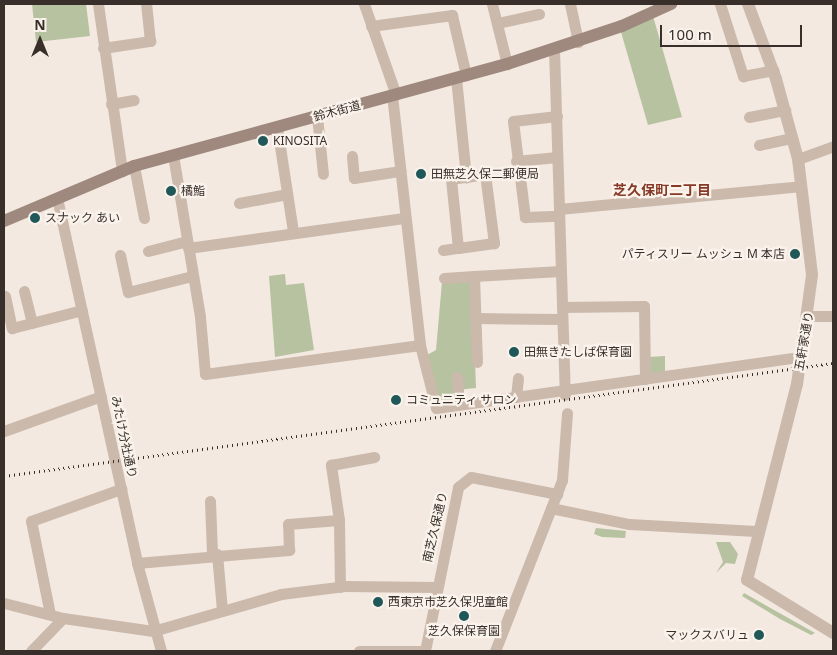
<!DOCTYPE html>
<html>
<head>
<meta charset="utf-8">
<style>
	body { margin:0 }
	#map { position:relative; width:837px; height:655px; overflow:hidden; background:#f3e9e0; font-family:"Noto Sans","Noto Sans JP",sans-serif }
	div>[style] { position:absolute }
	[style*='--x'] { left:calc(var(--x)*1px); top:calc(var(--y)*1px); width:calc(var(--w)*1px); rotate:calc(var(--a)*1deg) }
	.green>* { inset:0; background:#b7c2a0 }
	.minor>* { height:11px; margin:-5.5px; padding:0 5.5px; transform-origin:5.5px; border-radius:5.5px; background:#cbb9ac }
	.tertiary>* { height:12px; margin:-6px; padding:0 6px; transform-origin:6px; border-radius:6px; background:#cbb9ac }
	.secondary>* { height:12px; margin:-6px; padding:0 6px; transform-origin:6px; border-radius:6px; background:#9f887d }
	.rail>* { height:3px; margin-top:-1.5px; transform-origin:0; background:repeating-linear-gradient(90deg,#392f2a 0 1px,transparent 0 5px) }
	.dots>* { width:14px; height:14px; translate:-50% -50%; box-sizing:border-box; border:2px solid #faf3ec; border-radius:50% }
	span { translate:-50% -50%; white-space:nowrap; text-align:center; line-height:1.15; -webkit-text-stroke:4.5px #faf3ec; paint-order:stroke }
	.street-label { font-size:12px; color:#392f2a }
	.poi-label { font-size:12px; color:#392f2a }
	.left { translate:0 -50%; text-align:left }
	.right { translate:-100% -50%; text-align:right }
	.neighbourhood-label { font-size:14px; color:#863925; font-weight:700 }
	.frame { position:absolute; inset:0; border:5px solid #392f2a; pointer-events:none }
	.north { position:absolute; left:15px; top:15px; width:50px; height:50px; -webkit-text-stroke:4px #faf3ec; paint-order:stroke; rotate:0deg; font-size:14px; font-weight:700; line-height:20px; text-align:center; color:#392f2a }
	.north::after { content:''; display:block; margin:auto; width:18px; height:22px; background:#392f2a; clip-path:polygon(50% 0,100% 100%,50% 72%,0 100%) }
	.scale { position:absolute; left:660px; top:25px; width:142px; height:22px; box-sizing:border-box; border:2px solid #392f2a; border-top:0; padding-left:6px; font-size:15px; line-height:18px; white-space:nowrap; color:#392f2a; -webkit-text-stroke:4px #faf3ec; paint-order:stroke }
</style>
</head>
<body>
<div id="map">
	<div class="green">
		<div style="clip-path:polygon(32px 4px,86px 4px,90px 36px,36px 42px)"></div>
		<div style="clip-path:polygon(653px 16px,682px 117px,648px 125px,621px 32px)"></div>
		<div style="clip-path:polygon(285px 274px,286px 285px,304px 283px,314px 350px,275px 357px,269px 276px)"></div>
		<div style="clip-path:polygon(472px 280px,476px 388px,456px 390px,457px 403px,438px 405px,427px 355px,436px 350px,442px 282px)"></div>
		<div style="clip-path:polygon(665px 356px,665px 373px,650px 374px,648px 357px)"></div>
		<div style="clip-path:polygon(596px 528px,626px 531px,625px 538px,602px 537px,594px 534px)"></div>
		<div style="clip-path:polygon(716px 542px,730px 542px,738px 554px,735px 564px,726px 563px,716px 573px,723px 562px)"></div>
		<div style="clip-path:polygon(744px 593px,815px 633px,811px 635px,780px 619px,742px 596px)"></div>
	</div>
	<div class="minor">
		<div style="--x:98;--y:4;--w:169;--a:81.8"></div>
		<div style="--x:364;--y:4;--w:96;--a:70.6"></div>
		<div style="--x:492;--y:4;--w:62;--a:76"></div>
		<div style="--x:570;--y:4;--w:39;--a:78"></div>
		<div style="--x:720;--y:4;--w:76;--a:72.3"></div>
		<div style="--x:743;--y:76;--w:31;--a:-11"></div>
		<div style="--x:498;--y:23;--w:42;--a:-12.4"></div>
		<div style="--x:371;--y:26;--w:82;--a:-7.7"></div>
		<div style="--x:452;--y:15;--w:62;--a:76.9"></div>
		<div style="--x:103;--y:48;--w:48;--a:-8.5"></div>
		<div style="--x:150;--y:41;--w:37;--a:-96"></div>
		<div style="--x:554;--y:49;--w:346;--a:88.2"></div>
		<div style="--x:456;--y:78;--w:100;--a:84.2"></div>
		<div style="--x:466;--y:177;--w:19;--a:-9"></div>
		<div style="--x:485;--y:174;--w:70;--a:82.6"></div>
		<div style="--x:494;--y:243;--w:36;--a:172"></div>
		<div style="--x:458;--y:248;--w:69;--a:-95.8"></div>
		<div style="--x:451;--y:179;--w:15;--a:-8"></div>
		<div style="--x:392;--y:95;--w:252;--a:83.6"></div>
		<div style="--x:111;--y:104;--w:23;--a:-10"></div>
		<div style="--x:317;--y:116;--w:58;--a:84.1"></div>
		<div style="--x:557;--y:116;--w:44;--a:173.5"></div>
		<div style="--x:513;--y:121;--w:97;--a:82.9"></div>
		<div style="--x:525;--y:217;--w:34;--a:-2"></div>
		<div style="--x:749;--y:117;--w:37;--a:-11"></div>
		<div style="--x:277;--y:127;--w:106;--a:81.3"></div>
		<div style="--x:759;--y:145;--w:34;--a:-12"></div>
		<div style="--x:173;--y:155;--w:164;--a:80.5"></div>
		<div style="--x:200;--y:317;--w:57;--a:85"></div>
		<div style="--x:205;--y:374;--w:217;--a:-7.7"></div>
		<div style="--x:420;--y:345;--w:65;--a:75.7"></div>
		<div style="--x:436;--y:408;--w:369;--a:-8"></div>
		<div style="--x:352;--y:156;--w:22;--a:85"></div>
		<div style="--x:354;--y:178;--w:47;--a:-8.7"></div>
		<div style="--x:798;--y:159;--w:37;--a:-20"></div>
		<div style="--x:516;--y:161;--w:41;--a:-5.6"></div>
		<div style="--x:134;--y:166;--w:53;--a:79.1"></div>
		<div style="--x:57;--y:198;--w:374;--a:77.6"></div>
		<div style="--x:137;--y:563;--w:91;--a:74.7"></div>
		<div style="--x:239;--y:203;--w:49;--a:-10.6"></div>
		<div style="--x:559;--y:209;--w:243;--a:-5.4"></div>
		<div style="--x:188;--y:248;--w:218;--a:-7.9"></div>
		<div style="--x:443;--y:250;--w:15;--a:-8"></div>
		<div style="--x:148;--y:251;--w:40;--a:-14.4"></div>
		<div style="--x:120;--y:255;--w:38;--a:78"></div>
		<div style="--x:128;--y:292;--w:66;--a:-14"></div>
		<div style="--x:444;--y:278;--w:30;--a:-4"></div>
		<div style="--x:24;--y:291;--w:33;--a:76"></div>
		<div style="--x:5;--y:296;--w:33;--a:78"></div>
		<div style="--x:12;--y:328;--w:72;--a:-14.4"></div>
		<div style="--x:562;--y:307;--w:82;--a:-0.7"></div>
		<div style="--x:644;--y:306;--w:73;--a:89.2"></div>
		<div style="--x:808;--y:316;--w:25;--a:0"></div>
		<div style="--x:475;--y:318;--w:85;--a:0.7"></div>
		<div style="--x:477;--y:362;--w:86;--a:-92"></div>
		<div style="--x:474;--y:276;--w:87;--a:-3.3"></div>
		<div style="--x:457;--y:377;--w:27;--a:86"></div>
		<div style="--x:516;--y:397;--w:19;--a:-84"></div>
		<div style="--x:4;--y:431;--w:103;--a:-19.8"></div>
		<div style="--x:210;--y:501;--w:53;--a:87.8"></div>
		<div style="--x:551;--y:508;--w:80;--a:11.6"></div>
		<div style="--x:629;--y:524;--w:127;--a:3.2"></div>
		<div style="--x:217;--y:554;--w:56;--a:84.9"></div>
		<div style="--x:137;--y:563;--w:153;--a:-4.9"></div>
		<div style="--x:289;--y:550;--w:26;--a:-92"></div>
		<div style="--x:288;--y:524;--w:51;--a:-4.5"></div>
		<div style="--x:340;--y:587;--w:67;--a:-90.9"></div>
		<div style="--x:339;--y:520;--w:56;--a:-98.3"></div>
		<div style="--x:331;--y:465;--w:44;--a:-10.5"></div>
		<div style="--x:4;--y:603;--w:61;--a:14.3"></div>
		<div style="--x:63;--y:618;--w:91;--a:8.2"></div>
		<div style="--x:153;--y:631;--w:133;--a:-16.1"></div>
		<div style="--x:281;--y:594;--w:64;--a:-7.1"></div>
		<div style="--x:345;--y:586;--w:91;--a:0.6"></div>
		<div style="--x:50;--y:614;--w:95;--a:-101.5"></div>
		<div style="--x:31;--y:521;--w:96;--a:-19.6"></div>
		<div style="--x:31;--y:651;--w:46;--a:-45.9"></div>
		<div style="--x:359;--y:651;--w:66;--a:0"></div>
		<div style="--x:425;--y:651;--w:167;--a:-78.6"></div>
		<div style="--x:458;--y:487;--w:16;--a:-38"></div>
		<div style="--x:471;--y:477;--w:88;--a:11.2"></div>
		<div style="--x:495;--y:651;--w:184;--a:-68.6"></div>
		<div style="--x:562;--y:480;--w:67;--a:-85.7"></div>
	</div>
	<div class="tertiary">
		<div style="--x:748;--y:4;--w:80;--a:69.5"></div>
		<div style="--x:776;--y:79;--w:83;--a:74.6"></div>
		<div style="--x:798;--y:159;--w:117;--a:83.1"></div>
		<div style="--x:812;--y:275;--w:110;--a:97.8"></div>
		<div style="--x:797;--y:384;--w:202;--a:104.3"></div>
		<div style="--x:747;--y:580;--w:101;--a:31.6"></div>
	</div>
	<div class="secondary">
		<div style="--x:4;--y:221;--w:141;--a:-22.9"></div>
		<div style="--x:134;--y:166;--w:387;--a:-15.3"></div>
		<div style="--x:507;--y:64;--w:121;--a:-18.3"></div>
		<div style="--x:622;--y:26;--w:54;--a:-24.2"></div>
	</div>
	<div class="rail">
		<div style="--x:4;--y:476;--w:837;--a:-7.76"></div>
	</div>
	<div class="dots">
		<div style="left:263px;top:141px;background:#20585a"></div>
		<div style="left:421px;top:174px;background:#20585a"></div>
		<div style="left:171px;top:191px;background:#20585a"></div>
		<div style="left:35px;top:218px;background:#20585a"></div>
		<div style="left:795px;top:254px;background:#20585a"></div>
		<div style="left:514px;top:352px;background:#20585a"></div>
		<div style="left:396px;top:400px;background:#20585a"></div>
		<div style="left:378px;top:602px;background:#20585a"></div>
		<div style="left:464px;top:616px;background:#20585a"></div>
		<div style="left:759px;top:635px;background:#20585a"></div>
	</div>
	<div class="street-label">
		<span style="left:337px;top:111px;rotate:-15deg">鈴木街道</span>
		<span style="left:804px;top:341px;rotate:-80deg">五軒家通り</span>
		<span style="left:124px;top:437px;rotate:78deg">みたけ分社通り</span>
		<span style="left:435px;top:527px;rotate:-77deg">南芝久保通り</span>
	</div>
	<div class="poi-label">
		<span class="left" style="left:273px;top:141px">KINOSITA</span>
		<span class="left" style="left:431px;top:174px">田無芝久保二郵便局</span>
		<span class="left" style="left:181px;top:191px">橘鮨</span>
		<span class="left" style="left:45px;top:218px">スナック あい</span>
		<span class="right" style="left:785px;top:254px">パティスリー ムッシュ M 本店</span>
		<span class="left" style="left:524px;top:352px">田無きたしば保育園</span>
		<span class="left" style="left:406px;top:400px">コミュニティ サロン</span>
		<span class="left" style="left:388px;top:602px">西東京市芝久保児童館</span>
		<span style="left:464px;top:631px">芝久保保育園</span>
		<span class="right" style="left:749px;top:635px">マックスバリュ</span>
	</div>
	<div class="neighbourhood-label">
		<span style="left:662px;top:190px">芝久保町二丁目</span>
	</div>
	<div class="frame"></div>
	<div class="north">N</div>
	<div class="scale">100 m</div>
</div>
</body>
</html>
